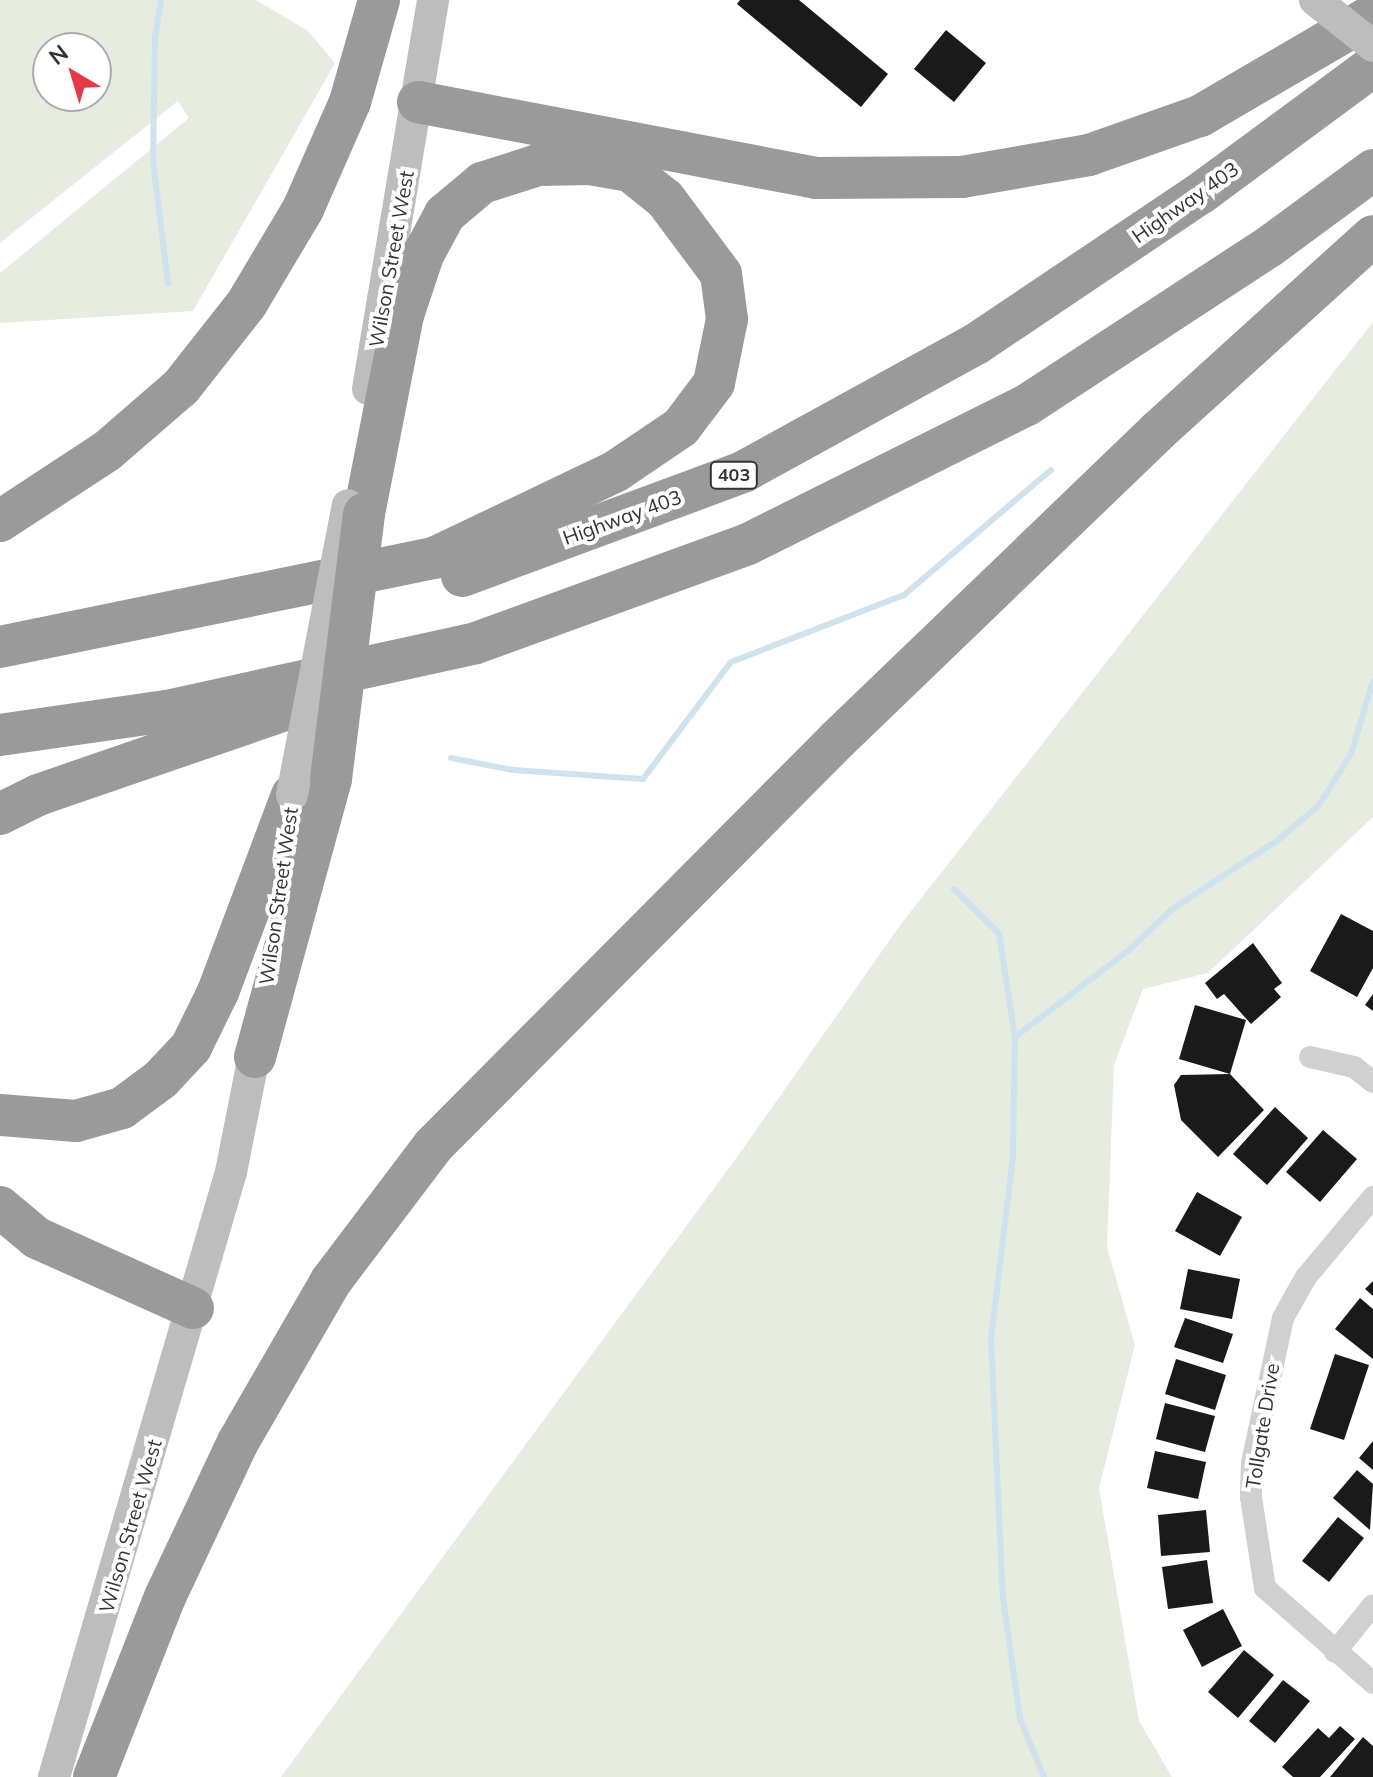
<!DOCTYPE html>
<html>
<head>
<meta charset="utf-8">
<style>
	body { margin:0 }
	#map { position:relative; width:1373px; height:1777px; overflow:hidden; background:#fff; font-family:Mulish,sans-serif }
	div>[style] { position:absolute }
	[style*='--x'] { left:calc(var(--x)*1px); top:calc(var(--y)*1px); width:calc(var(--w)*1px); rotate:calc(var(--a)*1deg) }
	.green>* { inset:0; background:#e6ecdf }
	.stream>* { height:6px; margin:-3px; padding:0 3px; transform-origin:3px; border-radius:3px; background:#cfe2ee }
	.building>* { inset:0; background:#1a1a1a }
	.street>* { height:22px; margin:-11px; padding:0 11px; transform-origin:11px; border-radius:11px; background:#d0d0d0 }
	.secondary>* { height:32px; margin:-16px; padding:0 16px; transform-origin:16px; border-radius:16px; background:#bdbdbd }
	.highway>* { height:42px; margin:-21px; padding:0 21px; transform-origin:21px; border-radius:21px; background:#9a9a9a }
	.secondary-bridge>* { height:32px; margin:-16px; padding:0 16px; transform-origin:16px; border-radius:16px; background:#bdbdbd }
	.highway-bridge>* { height:42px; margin:-21px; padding:0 21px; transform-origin:21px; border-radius:21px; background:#9a9a9a }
	span { translate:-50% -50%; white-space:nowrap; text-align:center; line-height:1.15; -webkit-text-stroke:8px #fff; paint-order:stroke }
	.shield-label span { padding:2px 6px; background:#fff; border:2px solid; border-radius:6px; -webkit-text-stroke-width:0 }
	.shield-label { font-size:18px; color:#333; font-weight:700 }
	.street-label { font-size:20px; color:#333 }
	.north { position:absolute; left:32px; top:32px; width:80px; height:80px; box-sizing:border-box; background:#fff; border:2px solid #adadad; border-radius:50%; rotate:322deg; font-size:22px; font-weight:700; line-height:32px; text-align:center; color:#333 }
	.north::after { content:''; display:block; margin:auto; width:28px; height:36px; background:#e63946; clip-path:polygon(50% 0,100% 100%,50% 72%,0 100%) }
</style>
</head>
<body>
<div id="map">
	<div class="green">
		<div style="clip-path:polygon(evenodd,0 0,256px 0,308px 31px,335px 63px,193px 311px,0 323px,0 273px,189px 118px,178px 101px,0 243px,0 0,96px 48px,96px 96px,48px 96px,48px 48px,96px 48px)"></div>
		<div style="clip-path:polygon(1373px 322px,1373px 817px,1208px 973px,1143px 989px,1114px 1065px,1107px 1247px,1135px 1345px,1099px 1488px,1139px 1721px,1172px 1777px,281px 1777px,740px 1153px,901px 924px)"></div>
	</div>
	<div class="stream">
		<div style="--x:161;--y:0;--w:37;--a:99"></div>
		<div style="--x:155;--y:37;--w:124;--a:90.9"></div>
		<div style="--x:153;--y:161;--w:124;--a:83"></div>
		<div style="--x:451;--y:758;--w:63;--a:11"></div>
		<div style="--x:513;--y:770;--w:130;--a:4"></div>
		<div style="--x:643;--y:779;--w:146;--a:-53.1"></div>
		<div style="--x:731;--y:662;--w:186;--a:-21.2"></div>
		<div style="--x:904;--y:595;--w:193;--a:-40.4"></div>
		<div style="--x:954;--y:889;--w:63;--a:44.4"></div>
		<div style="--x:999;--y:933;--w:105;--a:81.3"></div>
		<div style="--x:1015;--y:1037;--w:120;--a:91"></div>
		<div style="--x:1013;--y:1157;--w:182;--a:96.9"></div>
		<div style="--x:991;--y:1338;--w:260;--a:87.4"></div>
		<div style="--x:1003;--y:1598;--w:122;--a:82"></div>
		<div style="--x:1020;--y:1719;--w:63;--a:67.5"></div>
		<div style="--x:1015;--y:1037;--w:142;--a:-37.3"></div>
		<div style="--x:1128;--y:951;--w:59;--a:-43.6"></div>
		<div style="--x:1171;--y:910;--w:128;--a:-33.2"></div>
		<div style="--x:1278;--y:840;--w:54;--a:-40.5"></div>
		<div style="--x:1319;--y:805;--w:60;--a:-57.9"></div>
		<div style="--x:1351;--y:754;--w:76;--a:-73.2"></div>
	</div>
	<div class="building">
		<div style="clip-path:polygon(740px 0,799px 0,888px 74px,861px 107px,737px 4px)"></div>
		<div style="clip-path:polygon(946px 30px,986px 63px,954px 102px,914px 69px)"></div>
		<div style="clip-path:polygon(1341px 914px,1373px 931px,1373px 968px,1357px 997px,1310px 971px)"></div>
		<div style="clip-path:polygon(1253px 943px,1282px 983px,1274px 989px,1281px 997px,1251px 1024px,1224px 994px,1217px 999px,1205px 983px)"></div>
		<div style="clip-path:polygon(1373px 994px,1373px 1011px,1365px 1005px)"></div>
		<div style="clip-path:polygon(1195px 1005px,1246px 1020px,1230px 1074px,1179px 1059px)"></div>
		<div style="clip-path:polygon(1230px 1074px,1264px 1110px,1218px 1157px,1181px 1120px,1174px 1085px,1181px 1075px)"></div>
		<div style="clip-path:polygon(1275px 1107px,1308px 1138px,1267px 1185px,1233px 1154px)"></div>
		<div style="clip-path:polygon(1323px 1130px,1357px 1159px,1320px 1202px,1286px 1172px)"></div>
		<div style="clip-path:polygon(1197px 1192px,1242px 1217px,1220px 1256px,1175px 1231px)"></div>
		<div style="clip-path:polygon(1188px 1269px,1240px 1279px,1232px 1319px,1180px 1309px)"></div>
		<div style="clip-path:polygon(1373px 1281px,1373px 1296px,1365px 1289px)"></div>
		<div style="clip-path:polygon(1360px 1298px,1373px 1309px,1373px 1359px,1335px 1329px)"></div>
		<div style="clip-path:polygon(1185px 1318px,1233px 1334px,1223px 1363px,1174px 1347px)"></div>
		<div style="clip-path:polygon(1335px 1354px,1369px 1365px,1344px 1440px,1310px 1429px)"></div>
		<div style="clip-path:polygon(1176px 1359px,1226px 1375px,1215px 1410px,1165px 1394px)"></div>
		<div style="clip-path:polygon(1165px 1403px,1215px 1416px,1205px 1452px,1156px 1439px)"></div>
		<div style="clip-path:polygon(1373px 1441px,1373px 1470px,1359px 1458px)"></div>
		<div style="clip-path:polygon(1155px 1451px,1206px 1462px,1198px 1499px,1147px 1488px)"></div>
		<div style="clip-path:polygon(1357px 1470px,1373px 1484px,1370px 1530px,1333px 1498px)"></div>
		<div style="clip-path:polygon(1206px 1510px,1210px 1552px,1161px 1556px,1158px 1515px)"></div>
		<div style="clip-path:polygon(1338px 1517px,1364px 1538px,1329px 1582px,1302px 1561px)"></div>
		<div style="clip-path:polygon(1207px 1560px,1213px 1603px,1168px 1609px,1162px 1567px)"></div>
		<div style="clip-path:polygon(1223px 1609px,1242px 1646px,1202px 1667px,1183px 1630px)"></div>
		<div style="clip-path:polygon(1244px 1650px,1274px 1675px,1238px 1718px,1208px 1692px)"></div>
		<div style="clip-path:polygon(1283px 1680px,1310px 1701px,1275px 1743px,1249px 1721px)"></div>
		<div style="clip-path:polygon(1340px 1726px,1355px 1739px,1320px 1777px,1293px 1777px,1282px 1767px,1318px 1728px,1329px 1738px)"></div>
		<div style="clip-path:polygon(1363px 1737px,1373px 1746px,1373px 1777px,1330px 1777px)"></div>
	</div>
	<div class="street">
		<div style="--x:1310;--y:1057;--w:45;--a:12.8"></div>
		<div style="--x:1354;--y:1067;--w:24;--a:38"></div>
		<div style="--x:1373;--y:1197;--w:104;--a:129.9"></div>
		<div style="--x:1306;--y:1277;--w:47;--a:119.3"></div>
		<div style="--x:1283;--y:1318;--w:148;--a:102.1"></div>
		<div style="--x:1252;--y:1463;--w:34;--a:92"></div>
		<div style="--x:1251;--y:1497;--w:92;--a:81.3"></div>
		<div style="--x:1265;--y:1588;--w:144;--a:41.3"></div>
		<div style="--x:1335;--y:1652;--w:60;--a:-51"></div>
	</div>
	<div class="secondary">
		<div style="--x:368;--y:389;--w:394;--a:-80.5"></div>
		<div style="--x:54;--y:1777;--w:630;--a:-73.69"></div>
		<div style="--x:231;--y:1172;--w:139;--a:-78.8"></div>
	</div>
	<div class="highway">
		<div style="--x:418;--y:102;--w:405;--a:10.8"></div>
		<div style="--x:816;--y:178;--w:146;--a:-0.4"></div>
		<div style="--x:962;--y:177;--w:129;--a:-9.8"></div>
		<div style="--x:1089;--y:155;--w:118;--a:-19.4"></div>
		<div style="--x:1200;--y:116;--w:200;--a:-30.3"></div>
		<div style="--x:0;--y:521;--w:128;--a:-33.2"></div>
		<div style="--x:107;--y:451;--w:98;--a:-40.9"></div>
		<div style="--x:181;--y:387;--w:107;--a:-51.8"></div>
		<div style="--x:247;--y:303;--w:109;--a:-59.2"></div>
		<div style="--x:303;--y:209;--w:117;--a:-66.3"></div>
		<div style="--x:350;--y:102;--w:106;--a:-74.1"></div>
		<div style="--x:462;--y:576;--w:300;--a:-20.3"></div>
		<div style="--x:743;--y:472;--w:266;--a:-28.8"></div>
		<div style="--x:976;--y:344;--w:271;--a:-33.9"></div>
		<div style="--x:1201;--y:193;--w:214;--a:-36.4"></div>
		<div style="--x:0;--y:647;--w:443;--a:-11.6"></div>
		<div style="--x:434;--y:558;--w:202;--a:-25.5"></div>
		<div style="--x:616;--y:471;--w:78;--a:-34.1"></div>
		<div style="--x:681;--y:427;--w:55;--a:-53.1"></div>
		<div style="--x:714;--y:383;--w:65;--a:-78.5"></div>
		<div style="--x:727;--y:319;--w:45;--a:-97.6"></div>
		<div style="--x:721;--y:274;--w:94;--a:-126.7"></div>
		<div style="--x:665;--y:199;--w:45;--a:-141.3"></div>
		<div style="--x:630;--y:171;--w:41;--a:-170.1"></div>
		<div style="--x:590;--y:164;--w:52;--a:178.9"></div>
		<div style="--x:538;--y:165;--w:59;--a:162.2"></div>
		<div style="--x:482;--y:183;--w:48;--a:140"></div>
		<div style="--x:445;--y:214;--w:47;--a:118.2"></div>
		<div style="--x:423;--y:255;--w:63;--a:108.4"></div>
		<div style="--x:403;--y:315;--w:203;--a:101.1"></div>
		<div style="--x:0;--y:735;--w:169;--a:-8.2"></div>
		<div style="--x:167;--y:711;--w:316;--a:-12.4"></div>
		<div style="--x:476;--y:643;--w:289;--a:-20"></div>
		<div style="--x:748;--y:544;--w:312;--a:-26.5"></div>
		<div style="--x:1027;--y:405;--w:290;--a:-33.2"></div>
		<div style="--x:1270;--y:246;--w:128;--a:-36.4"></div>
		<div style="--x:0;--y:814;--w:42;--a:-26.6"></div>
		<div style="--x:38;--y:795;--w:276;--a:-19"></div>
		<div style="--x:255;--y:1057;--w:288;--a:-74.7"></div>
		<div style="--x:0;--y:1115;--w:76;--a:4.5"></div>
		<div style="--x:76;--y:1121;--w:48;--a:-15.8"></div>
		<div style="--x:122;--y:1108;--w:49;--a:-36.6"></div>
		<div style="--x:161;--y:1079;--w:44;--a:-46.8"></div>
		<div style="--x:191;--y:1047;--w:61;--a:-63.9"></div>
		<div style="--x:218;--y:992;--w:210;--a:-69.4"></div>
		<div style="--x:0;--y:1207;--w:48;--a:40"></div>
		<div style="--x:37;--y:1238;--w:171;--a:24.2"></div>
		<div style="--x:94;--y:1777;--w:193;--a:-68.5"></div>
		<div style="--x:165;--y:1597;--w:171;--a:-64.8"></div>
		<div style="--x:238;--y:1442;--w:186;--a:-60"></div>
		<div style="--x:331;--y:1281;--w:169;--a:-52.9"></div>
		<div style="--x:433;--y:1146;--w:574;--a:-45.14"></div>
		<div style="--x:838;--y:739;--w:444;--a:-43.9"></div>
		<div style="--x:1158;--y:431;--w:290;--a:-42.2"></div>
	</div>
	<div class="secondary-bridge">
		<div style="--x:1315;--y:0;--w:74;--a:38.4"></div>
		<div style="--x:292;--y:795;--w:295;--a:-79.1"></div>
	</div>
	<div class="highway-bridge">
		<div style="--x:331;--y:779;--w:267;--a:-82.9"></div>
	</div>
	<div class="shield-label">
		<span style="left:734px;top:475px">403</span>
	</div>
	<div class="street-label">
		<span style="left:1185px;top:202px;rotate:-35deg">Highway 403</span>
		<span style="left:391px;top:259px;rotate:-80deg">Wilson Street West</span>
		<span style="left:622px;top:517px;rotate:-20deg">Highway 403</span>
		<span style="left:278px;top:896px;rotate:-82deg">Wilson Street West</span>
		<span style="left:1262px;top:1426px;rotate:-81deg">Tollgate Drive</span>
		<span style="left:130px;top:1526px;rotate:-74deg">Wilson Street West</span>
	</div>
	<div class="north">N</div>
</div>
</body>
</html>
